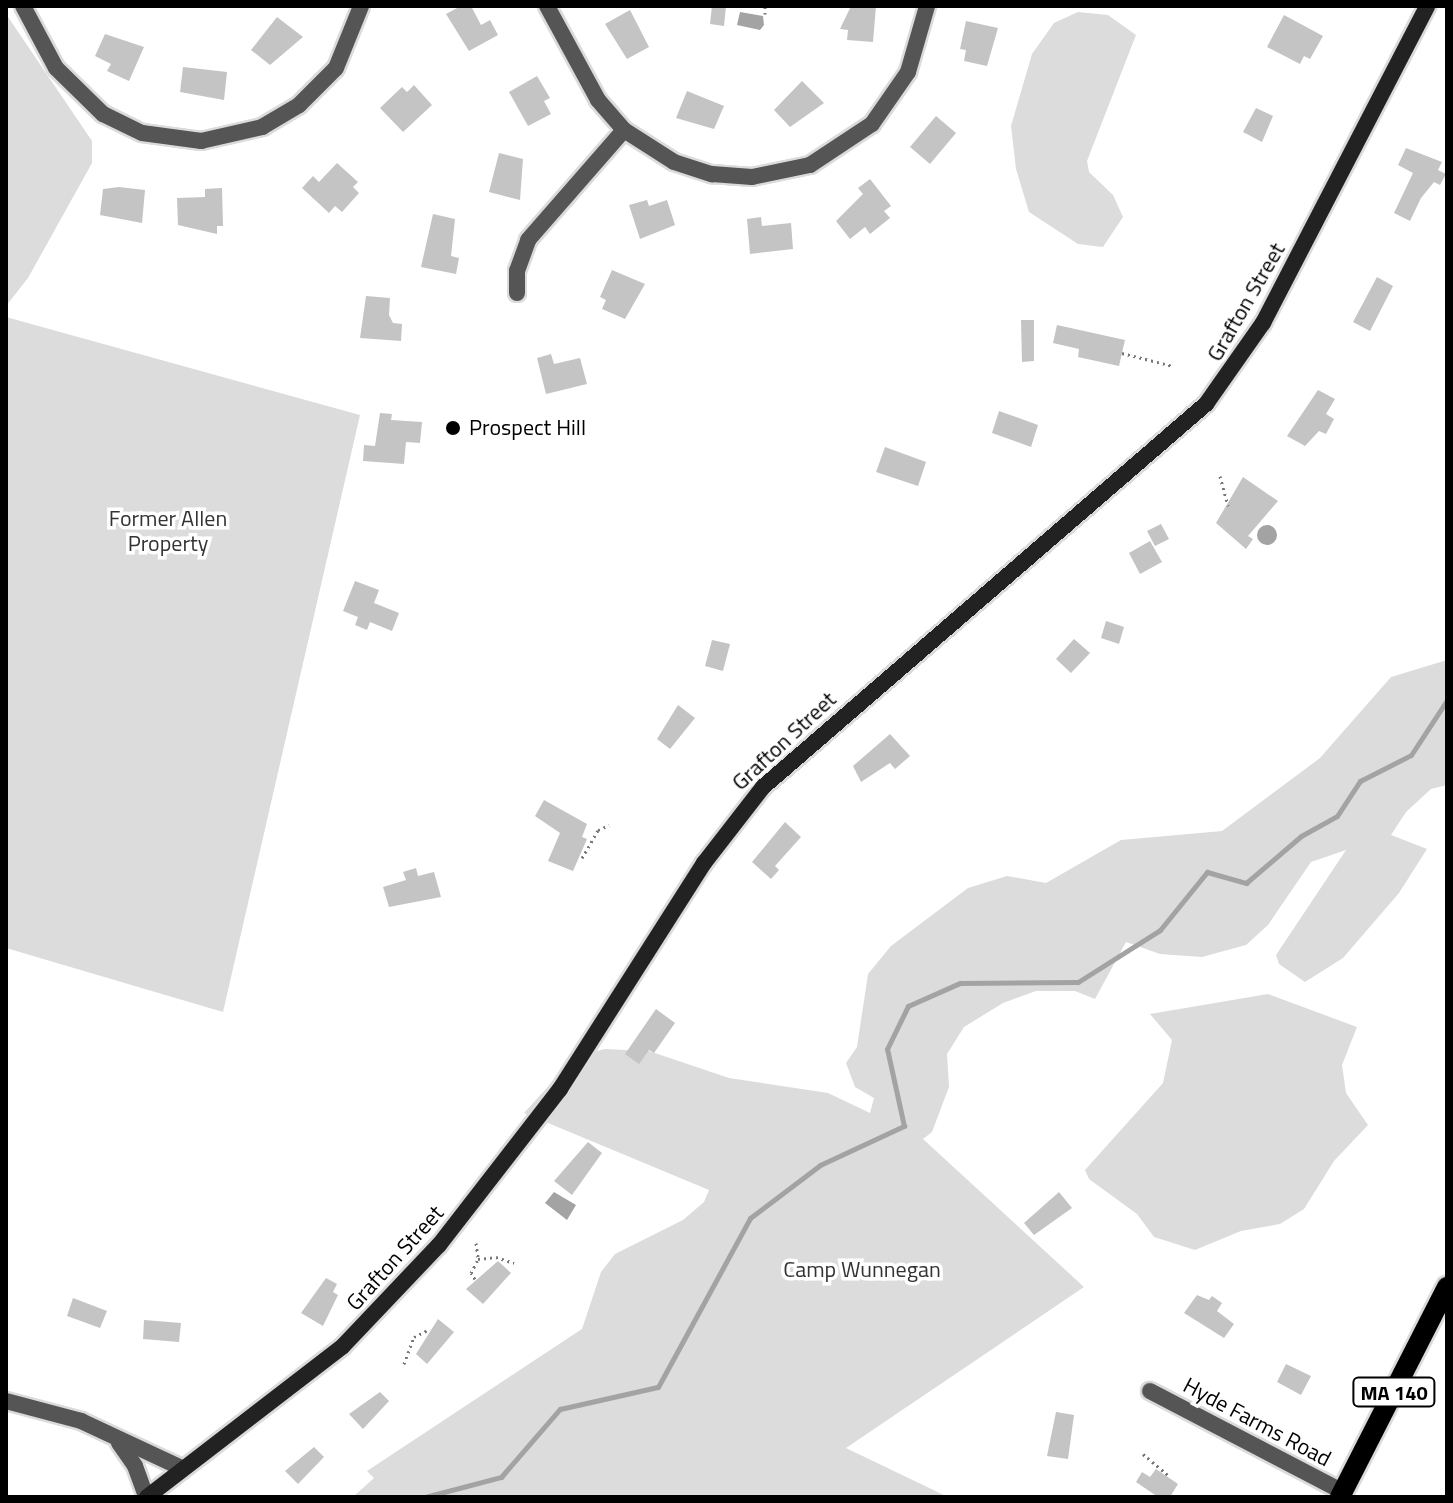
<!DOCTYPE html>
<html>
<head>
<meta charset="utf-8">
<style>
	body { margin:0 }
	#map { position:relative; width:1453px; height:1503px; overflow:hidden; background:#fff; font-family:"Titillium Web",sans-serif }
	div>[style] { position:absolute }
	[style*='--x'] { left:calc(var(--x)*1px); top:calc(var(--y)*1px); width:calc(var(--w)*1px); rotate:calc(var(--a)*1deg) }
	.green>* { inset:0; background:#dcdcdc }
	.water>* { inset:0; background:#a3a3a3 }
	.round { border-radius:50% }
	.stream>* { height:5px; margin:-2.5px; padding:0 2.5px; transform-origin:2.5px; border-radius:2.5px; background:#a3a3a3 }
	.building>* { inset:0; background:#c4c4c4 }
	.path>* { height:3px; margin-top:-1.5px; transform-origin:0; background:repeating-linear-gradient(90deg,#777 0 2px,transparent 0 6px) }
	.roads { filter:drop-shadow(2px 0 #dbdbdb) drop-shadow(-2px 0 #dbdbdb) drop-shadow(0 2px #dbdbdb) drop-shadow(0 -2px #dbdbdb) }
	.street>* { height:16px; margin:-8px; padding:0 8px; transform-origin:8px; border-radius:8px; background:#555 }
	.secondary>* { height:16px; margin:-8px; padding:0 8px; transform-origin:8px; border-radius:8px; background:#222 }
	.primary>* { height:20px; margin:-10px; padding:0 10px; transform-origin:10px; border-radius:10px; background:#000 }
	.dots>* { width:22px; height:22px; translate:-50% -50%; box-sizing:border-box; border:4px solid #fff; border-radius:50% }
	span { translate:-50% -50%; white-space:nowrap; text-align:center; line-height:1.15; -webkit-text-stroke:7px #fff; paint-order:stroke }
	.shield-label span { padding:2px 6px; background:#fff; border:2px solid; border-radius:6px; -webkit-text-stroke-width:0 }
	.shield-label { font-size:20px; color:#000; font-weight:700 }
	.street-label { font-size:22px; color:#000 }
	.poi-label { font-size:22px; color:#000 }
	.left { translate:0 -50%; text-align:left }
	.park-label { font-size:22px; color:#333 }
	.frame { position:absolute; inset:0; border:8px solid #000; pointer-events:none }
</style>
</head>
<body>
<div id="map">
	<div class="green">
		<div style="clip-path:polygon(1078px 12px,1108px 15px,1136px 35px,1087px 161px,1089px 172px,1113px 195px,1123px 217px,1103px 247px,1078px 244px,1029px 212px,1016px 169px,1011px 126px,1032px 54px,1054px 23px)"></div>
		<div style="clip-path:polygon(6px 14px,92px 141px,92px 163px,28px 278px,6px 306px)"></div>
		<div style="clip-path:polygon(6px 317px,360px 415px,223px 1012px,6px 948px)"></div>
		<div style="clip-path:polygon(1447px 660px,1447px 785px,1431px 789px,1406px 812px,1391px 835px,1427px 849px,1399px 893px,1343px 958px,1305px 982px,1279px 964px,1276px 955px,1346px 850px,1311px 862px,1268px 925px,1246px 945px,1202px 957px,1160px 954px,1126px 942px,1095px 999px,1075px 991px,1036px 991px,1003px 1003px,964px 1027px,947px 1054px,949px 1087px,932px 1132px,923px 1139px,1084px 1287px,846px 1448px,948px 1497px,353px 1497px,374px 1478px,367px 1471px,582px 1329px,601px 1272px,615px 1254px,683px 1220px,704px 1202px,709px 1190px,524px 1113px,576px 1056px,605px 1049px,649px 1051px,729px 1078px,828px 1093px,870px 1113px,874px 1098px,855px 1087px,846px 1063px,857px 1047px,868px 974px,891px 946px,968px 888px,1007px 876px,1046px 883px,1121px 840px,1222px 831px,1320px 758px,1391px 677px)"></div>
		<div style="clip-path:polygon(1268px 994px,1357px 1027px,1342px 1065px,1346px 1093px,1368px 1125px,1334px 1161px,1304px 1209px,1280px 1224px,1241px 1231px,1195px 1250px,1154px 1237px,1137px 1214px,1089px 1179px,1085px 1170px,1163px 1083px,1172px 1040px,1150px 1014px)"></div>
	</div>
	<div class="water">
		<div style="clip-path:polygon(740px 12px,763px 16px,764px 25px,760px 30px,737px 25px)"></div>
		<div class="round" style="left:1257px;top:525px;width:20px;height:20px"></div>
		<div style="clip-path:polygon(554px 1192px,576px 1205px,567px 1220px,545px 1203px)"></div>
	</div>
	<div class="stream">
		<div style="--x:425;--y:1497;--w:79;--a:-14.7"></div>
		<div style="--x:501;--y:1477;--w:90;--a:-49.1"></div>
		<div style="--x:560;--y:1409;--w:100;--a:-12.7"></div>
		<div style="--x:658;--y:1387;--w:192;--a:-61.4"></div>
		<div style="--x:750;--y:1218;--w:88;--a:-37.1"></div>
		<div style="--x:820;--y:1165;--w:93;--a:-24.9"></div>
		<div style="--x:904;--y:1126;--w:79;--a:-102.4"></div>
		<div style="--x:887;--y:1049;--w:48;--a:-64"></div>
		<div style="--x:908;--y:1006;--w:57;--a:-23.9"></div>
		<div style="--x:960;--y:983;--w:118;--a:-0.5"></div>
		<div style="--x:1078;--y:982;--w:97;--a:-32.4"></div>
		<div style="--x:1160;--y:930;--w:75;--a:-51"></div>
		<div style="--x:1207;--y:872;--w:41;--a:15.8"></div>
		<div style="--x:1246;--y:883;--w:72;--a:-40.5"></div>
		<div style="--x:1301;--y:836;--w:41;--a:-29.1"></div>
		<div style="--x:1337;--y:816;--w:42;--a:-56.7"></div>
		<div style="--x:1360;--y:781;--w:57;--a:-27"></div>
		<div style="--x:1411;--y:755;--w:66;--a:-56.8"></div>
	</div>
	<div class="building">
		<div style="clip-path:polygon(461px 6px,471px 6px,481px 25px,490px 20px,498px 35px,469px 51px,446px 14px)"></div>
		<div style="clip-path:polygon(712px 6px,726px 6px,724px 26px,710px 24px)"></div>
		<div style="clip-path:polygon(851px 6px,876px 6px,873px 42px,847px 40px,848px 30px,840px 29px)"></div>
		<div style="clip-path:polygon(630px 10px,649px 47px,627px 59px,605px 24px)"></div>
		<div style="clip-path:polygon(1284px 15px,1323px 36px,1310px 59px,1304px 56px,1300px 64px,1267px 47px)"></div>
		<div style="clip-path:polygon(277px 17px,303px 37px,270px 65px,251px 50px)"></div>
		<div style="clip-path:polygon(966px 21px,998px 28px,987px 66px,964px 61px,966px 50px,960px 49px)"></div>
		<div style="clip-path:polygon(105px 34px,144px 47px,129px 81px,107px 71px,111px 64px,95px 56px)"></div>
		<div style="clip-path:polygon(183px 67px,227px 72px,224px 100px,180px 92px)"></div>
		<div style="clip-path:polygon(537px 76px,550px 98px,544px 101px,551px 114px,528px 126px,509px 92px)"></div>
		<div style="clip-path:polygon(802px 81px,824px 103px,790px 127px,774px 110px)"></div>
		<div style="clip-path:polygon(414px 85px,432px 105px,403px 132px,380px 108px,402px 87px,407px 92px)"></div>
		<div style="clip-path:polygon(687px 91px,724px 106px,714px 129px,676px 118px)"></div>
		<div style="clip-path:polygon(1256px 108px,1273px 116px,1262px 142px,1243px 132px)"></div>
		<div style="clip-path:polygon(936px 116px,956px 133px,930px 164px,910px 147px)"></div>
		<div style="clip-path:polygon(1406px 148px,1442px 162px,1438px 170px,1446px 174px,1440px 185px,1434px 182px,1421px 198px,1410px 221px,1394px 213px,1413px 173px,1398px 165px)"></div>
		<div style="clip-path:polygon(499px 153px,523px 159px,520px 200px,489px 192px)"></div>
		<div style="clip-path:polygon(337px 163px,358px 182px,353px 187px,359px 193px,342px 212px,335px 206px,329px 213px,302px 188px,313px 176px,319px 182px)"></div>
		<div style="clip-path:polygon(870px 179px,891px 206px,884px 211px,890px 218px,870px 234px,865px 227px,850px 239px,836px 221px,863px 194px,858px 188px)"></div>
		<div style="clip-path:polygon(119px 187px,145px 190px,142px 223px,100px 215px,103px 189px)"></div>
		<div style="clip-path:polygon(222px 188px,223px 226px,217px 226px,217px 234px,178px 225px,177px 198px,205px 197px,205px 189px)"></div>
		<div style="clip-path:polygon(647px 200px,649px 206px,667px 200px,675px 225px,640px 239px,629px 205px)"></div>
		<div style="clip-path:polygon(433px 214px,455px 219px,451px 256px,459px 258px,456px 274px,421px 267px)"></div>
		<div style="clip-path:polygon(761px 217px,762px 226px,791px 223px,793px 249px,750px 254px,747px 219px)"></div>
		<div style="clip-path:polygon(612px 270px,645px 284px,625px 319px,602px 309px,606px 300px,600px 297px)"></div>
		<div style="clip-path:polygon(1377px 277px,1393px 286px,1370px 331px,1353px 322px)"></div>
		<div style="clip-path:polygon(366px 296px,390px 298px,389px 315px,393px 323px,402px 324px,401px 341px,360px 338px)"></div>
		<div style="clip-path:polygon(1021px 320px,1034px 320px,1034px 361px,1022px 362px)"></div>
		<div style="clip-path:polygon(1057px 325px,1125px 340px,1119px 366px,1078px 357px,1079px 349px,1053px 343px)"></div>
		<div style="clip-path:polygon(551px 354px,554px 364px,580px 358px,587px 384px,546px 394px,537px 358px)"></div>
		<div style="clip-path:polygon(1318px 390px,1335px 399px,1326px 414px,1334px 419px,1326px 434px,1319px 431px,1305px 446px,1287px 436px)"></div>
		<div style="clip-path:polygon(999px 411px,1038px 425px,1031px 447px,992px 433px)"></div>
		<div style="clip-path:polygon(380px 413px,392px 414px,391px 420px,422px 422px,420px 443px,406px 442px,404px 464px,363px 461px,364px 445px,375px 446px)"></div>
		<div style="clip-path:polygon(885px 447px,926px 462px,918px 486px,876px 472px)"></div>
		<div style="clip-path:polygon(1243px 477px,1278px 501px,1248px 536px,1253px 539px,1246px 549px,1216px 523px)"></div>
		<div style="clip-path:polygon(1161px 524px,1169px 539px,1155px 546px,1147px 531px)"></div>
		<div style="clip-path:polygon(1150px 541px,1162px 562px,1140px 574px,1129px 553px)"></div>
		<div style="clip-path:polygon(355px 581px,379px 590px,374px 603px,399px 613px,392px 631px,370px 622px,367px 630px,355px 625px,358px 617px,343px 611px)"></div>
		<div style="clip-path:polygon(1106px 621px,1124px 627px,1119px 644px,1101px 638px)"></div>
		<div style="clip-path:polygon(1074px 639px,1090px 653px,1071px 673px,1056px 659px)"></div>
		<div style="clip-path:polygon(712px 640px,730px 644px,723px 671px,705px 666px)"></div>
		<div style="clip-path:polygon(678px 705px,695px 718px,670px 749px,657px 739px)"></div>
		<div style="clip-path:polygon(890px 734px,910px 756px,895px 769px,890px 763px,861px 782px,853px 766px)"></div>
		<div style="clip-path:polygon(544px 800px,587px 824px,582px 837px,587px 839px,573px 871px,548px 861px,560px 833px,535px 816px)"></div>
		<div style="clip-path:polygon(785px 822px,801px 837px,775px 866px,779px 870px,771px 879px,752px 862px)"></div>
		<div style="clip-path:polygon(416px 868px,418px 876px,434px 872px,441px 897px,389px 907px,383px 887px,406px 880px,403px 872px)"></div>
		<div style="clip-path:polygon(656px 1009px,675px 1023px,654px 1053px,649px 1050px,639px 1064px,625px 1054px)"></div>
		<div style="clip-path:polygon(588px 1142px,602px 1153px,572px 1195px,554px 1181px)"></div>
		<div style="clip-path:polygon(1059px 1192px,1072px 1208px,1034px 1235px,1024px 1223px)"></div>
		<div style="clip-path:polygon(498px 1261px,511px 1273px,483px 1304px,466px 1289px)"></div>
		<div style="clip-path:polygon(326px 1278px,337px 1284px,333px 1292px,338px 1295px,323px 1326px,301px 1313px)"></div>
		<div style="clip-path:polygon(1197px 1295px,1209px 1300px,1212px 1296px,1222px 1303px,1217px 1311px,1234px 1324px,1224px 1338px,1184px 1313px)"></div>
		<div style="clip-path:polygon(73px 1298px,107px 1311px,100px 1328px,67px 1316px)"></div>
		<div style="clip-path:polygon(438px 1319px,454px 1332px,427px 1364px,416px 1354px)"></div>
		<div style="clip-path:polygon(144px 1320px,181px 1323px,179px 1342px,143px 1339px)"></div>
		<div style="clip-path:polygon(1286px 1364px,1311px 1376px,1301px 1395px,1277px 1382px)"></div>
		<div style="clip-path:polygon(380px 1392px,389px 1401px,363px 1429px,349px 1414px)"></div>
		<div style="clip-path:polygon(1056px 1412px,1074px 1415px,1068px 1459px,1047px 1456px)"></div>
		<div style="clip-path:polygon(314px 1447px,324px 1457px,298px 1484px,285px 1471px)"></div>
		<div style="clip-path:polygon(1156px 1469px,1178px 1484px,1170px 1497px,1158px 1497px,1136px 1482px,1142px 1472px,1150px 1477px)"></div>
	</div>
	<div class="path">
		<div style="--x:765;--y:14;--w:8;--a:-90"></div>
		<div style="--x:1122;--y:353;--w:53;--a:14.3"></div>
		<div style="--x:1220;--y:476;--w:31;--a:75"></div>
		<div style="--x:582;--y:858;--w:32;--a:-60"></div>
		<div style="--x:598;--y:830;--w:12;--a:-24"></div>
		<div style="--x:476;--y:1243;--w:15;--a:82"></div>
		<div style="--x:475;--y:1279;--w:7;--a:-124"></div>
		<div style="--x:471;--y:1273;--w:16;--a:-63"></div>
		<div style="--x:478;--y:1259;--w:18;--a:-6"></div>
		<div style="--x:496;--y:1257;--w:19;--a:18"></div>
		<div style="--x:404;--y:1364;--w:29;--a:-70"></div>
		<div style="--x:414;--y:1337;--w:18;--a:-27"></div>
		<div style="--x:1143;--y:1454;--w:34;--a:40"></div>
	</div>
	<div class="roads">
		<div class="street">
			<div style="--x:23;--y:6;--w:70;--a:62"></div>
			<div style="--x:56;--y:68;--w:66;--a:44.4"></div>
			<div style="--x:103;--y:114;--w:43;--a:26"></div>
			<div style="--x:142;--y:133;--w:60;--a:7.7"></div>
			<div style="--x:201;--y:141;--w:63;--a:-12.9"></div>
			<div style="--x:262;--y:127;--w:43;--a:-30.7"></div>
			<div style="--x:299;--y:105;--w:52;--a:-45"></div>
			<div style="--x:336;--y:68;--w:67;--a:-68"></div>
			<div style="--x:547;--y:6;--w:107;--a:61.5"></div>
			<div style="--x:598;--y:100;--w:40;--a:49"></div>
			<div style="--x:624;--y:130;--w:59;--a:32.6"></div>
			<div style="--x:674;--y:162;--w:40;--a:18"></div>
			<div style="--x:712;--y:174;--w:40;--a:4.3"></div>
			<div style="--x:752;--y:177;--w:59;--a:-11.7"></div>
			<div style="--x:810;--y:165;--w:74;--a:-33.5"></div>
			<div style="--x:872;--y:124;--w:63;--a:-55.3"></div>
			<div style="--x:908;--y:72;--w:69;--a:-73.9"></div>
			<div style="--x:517;--y:293;--w:22;--a:-90"></div>
			<div style="--x:517;--y:271;--w:33;--a:-70"></div>
			<div style="--x:528;--y:240;--w:146;--a:-48.9"></div>
			<div style="--x:1150;--y:1391;--w:218;--a:27.6"></div>
			<div style="--x:6;--y:1401;--w:78;--a:14.9"></div>
			<div style="--x:81;--y:1421;--w:111;--a:25"></div>
			<div style="--x:119;--y:1443;--w:28;--a:55"></div>
			<div style="--x:135;--y:1466;--w:33;--a:70"></div>
		</div>
		<div class="secondary">
			<div style="--x:147;--y:1497;--w:247;--a:-37.6"></div>
			<div style="--x:343;--y:1346;--w:139;--a:-46.5"></div>
			<div style="--x:439;--y:1245;--w:197;--a:-52.2"></div>
			<div style="--x:560;--y:1089;--w:268;--a:-57.5"></div>
			<div style="--x:704;--y:863;--w:96;--a:-52.2"></div>
			<div style="--x:763;--y:787;--w:586;--a:-40.85"></div>
			<div style="--x:1206;--y:404;--w:99;--a:-54.9"></div>
			<div style="--x:1263;--y:323;--w:357;--a:-62.6"></div>
		</div>
		<div class="primary">
			<div style="--x:1340;--y:1497;--w:236;--a:-63"></div>
		</div>
	</div>
	<div class="dots">
		<div style="left:453px;top:428px;background:#000"></div>
	</div>
	<div class="shield-label">
		<span style="left:1394px;top:1392px">MA 140</span>
	</div>
	<div class="street-label">
		<span style="left:1246px;top:302px;rotate:-60deg">Grafton Street</span>
		<span style="left:784px;top:741px;rotate:-43deg">Grafton Street</span>
		<span style="left:395px;top:1258px;rotate:-48deg">Grafton Street</span>
		<span style="left:1257px;top:1422px;rotate:28deg">Hyde Farms Road</span>
	</div>
	<div class="poi-label">
		<span class="left" style="left:469px;top:428px">Prospect Hill</span>
	</div>
	<div class="park-label">
		<span style="left:168px;top:531px">Former Allen<br>Property</span>
		<span style="left:862px;top:1270px">Camp Wunnegan</span>
	</div>
	<div class="frame"></div>
</div>
</body>
</html>
